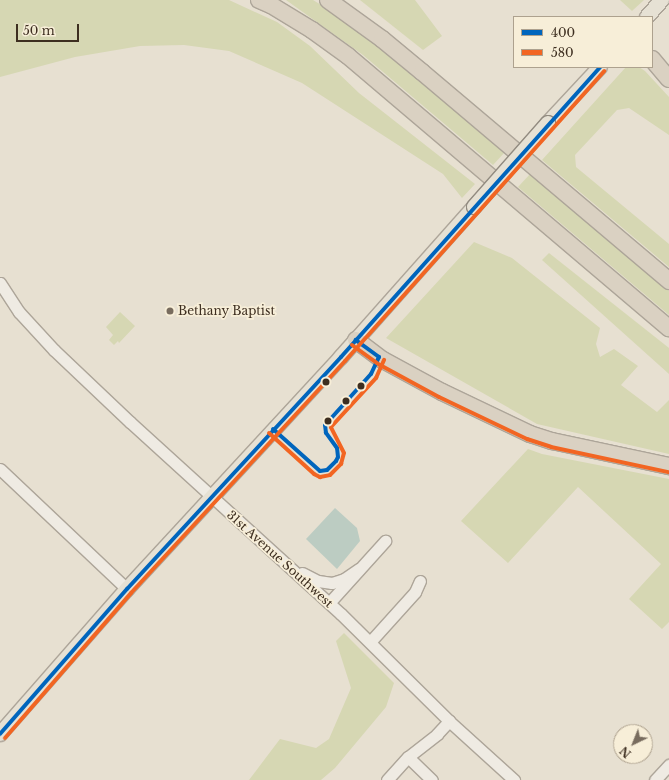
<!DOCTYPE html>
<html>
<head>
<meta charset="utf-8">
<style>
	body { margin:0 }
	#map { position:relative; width:669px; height:780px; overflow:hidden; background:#e7e0d1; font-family:"Libre Baskerville",serif }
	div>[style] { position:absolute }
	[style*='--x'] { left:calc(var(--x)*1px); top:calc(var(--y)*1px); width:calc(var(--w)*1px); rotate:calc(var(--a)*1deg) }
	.green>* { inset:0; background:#d6d7b3 }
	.water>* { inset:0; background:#bcccc2 }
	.roads { filter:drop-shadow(1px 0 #ada599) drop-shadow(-1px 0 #ada599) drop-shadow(0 1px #ada599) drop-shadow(0 -1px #ada599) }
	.minor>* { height:11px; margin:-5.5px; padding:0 5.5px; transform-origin:5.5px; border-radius:5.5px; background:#efebe3 }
	.major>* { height:14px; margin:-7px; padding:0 7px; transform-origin:7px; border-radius:7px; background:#e6e1d4 }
	.highway>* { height:16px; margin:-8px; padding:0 8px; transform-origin:8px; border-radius:8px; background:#dad1c2 }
	.bridges { filter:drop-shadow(1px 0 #928b80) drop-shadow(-1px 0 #928b80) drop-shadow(0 1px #928b80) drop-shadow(0 -1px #928b80) }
	.major-bridge>* { height:14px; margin:-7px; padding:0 7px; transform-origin:7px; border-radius:7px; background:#e6e1d4 }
	.bus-1>* { height:4px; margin:-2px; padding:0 2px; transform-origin:2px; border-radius:2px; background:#0065bd }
	.bus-2>* { height:4px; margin:-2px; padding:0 2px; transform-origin:2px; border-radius:2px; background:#f26522 }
	.dots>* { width:11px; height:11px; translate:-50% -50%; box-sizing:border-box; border:2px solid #f7eed8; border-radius:50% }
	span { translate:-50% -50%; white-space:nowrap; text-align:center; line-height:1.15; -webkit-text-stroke:3.5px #f7eed8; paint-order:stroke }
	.poi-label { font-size:12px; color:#3d2e20 }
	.left { translate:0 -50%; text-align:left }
	.street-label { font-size:12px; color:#3d2e20 }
	.legend { position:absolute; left:513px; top:16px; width:140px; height:52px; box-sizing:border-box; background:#f7eed8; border:1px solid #ada18e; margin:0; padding:5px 7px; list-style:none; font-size:12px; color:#3d2e20 }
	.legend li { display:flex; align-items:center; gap:8px; height:20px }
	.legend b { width:20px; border:1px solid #ada18e }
	.north { position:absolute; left:613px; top:724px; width:40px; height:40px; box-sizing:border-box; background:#f7eed8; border:1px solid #ada18e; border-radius:50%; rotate:223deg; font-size:11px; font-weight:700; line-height:16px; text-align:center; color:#3d2e20 }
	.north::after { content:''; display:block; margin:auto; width:14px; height:18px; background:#786c5e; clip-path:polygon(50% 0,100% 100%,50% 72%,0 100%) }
	.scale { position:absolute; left:16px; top:24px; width:63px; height:18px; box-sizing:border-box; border:2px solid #3d2e20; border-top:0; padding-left:5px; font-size:12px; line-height:14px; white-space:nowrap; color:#3d2e20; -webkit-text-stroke:3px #f7eed8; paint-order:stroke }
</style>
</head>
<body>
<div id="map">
	<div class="green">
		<div style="clip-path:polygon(0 0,229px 0,277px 22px,310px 46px,359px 93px,475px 184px,462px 198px,443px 174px,302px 83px,229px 51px,184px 45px,140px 46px,75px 57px,0 77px)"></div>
		<div style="clip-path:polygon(286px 0,313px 0,331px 11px,361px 32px,505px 152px,493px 165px,363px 55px)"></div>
		<div style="clip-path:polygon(360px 0,415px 0,442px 36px,423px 50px)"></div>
		<div style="clip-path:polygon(620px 0,644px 0,632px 11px)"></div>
		<div style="clip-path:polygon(626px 67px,639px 67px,645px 71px,669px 97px,669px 135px,629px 108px,617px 110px,575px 155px,576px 167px,669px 244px,669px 267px,542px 160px)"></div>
		<div style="clip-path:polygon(531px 173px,669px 291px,669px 315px,518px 187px)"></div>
		<div style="clip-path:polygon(474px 242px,512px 258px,600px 328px,596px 344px,600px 357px,614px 349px,638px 366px,621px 385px,657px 412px,669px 400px,669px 454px,537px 424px,386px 338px)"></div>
		<div style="clip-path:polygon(549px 253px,669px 348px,669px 374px,542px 260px)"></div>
		<div style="clip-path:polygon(120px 312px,135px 326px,119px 343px,118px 341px,114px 345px,109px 340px,113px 335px,106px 327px)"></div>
		<div style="clip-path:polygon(528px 449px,542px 454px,669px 479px,669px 622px,662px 629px,629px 599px,661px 564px,578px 487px,508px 563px,461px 521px)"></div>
		<div style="clip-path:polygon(344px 633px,394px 683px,386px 707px,335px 768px,321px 780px,249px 780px,280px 739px,316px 748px,329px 739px,351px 688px,336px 641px)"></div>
	</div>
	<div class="water">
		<div style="clip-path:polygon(335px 508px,357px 528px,360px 541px,337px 569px,306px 539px)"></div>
	</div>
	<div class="roads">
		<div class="minor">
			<div style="--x:0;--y:283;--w:35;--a:57"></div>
			<div style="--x:19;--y:312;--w:52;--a:47.4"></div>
			<div style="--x:54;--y:350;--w:105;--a:43.5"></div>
			<div style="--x:130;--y:422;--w:285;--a:42.3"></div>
			<div style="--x:341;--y:614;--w:152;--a:44.7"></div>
			<div style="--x:449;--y:721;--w:88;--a:42.2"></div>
			<div style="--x:0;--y:469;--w:175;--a:43.4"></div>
			<div style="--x:302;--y:573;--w:18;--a:27"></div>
			<div style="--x:318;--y:581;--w:14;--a:8"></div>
			<div style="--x:332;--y:583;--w:13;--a:-18"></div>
			<div style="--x:344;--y:579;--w:18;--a:-34"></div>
			<div style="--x:329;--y:603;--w:84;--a:-47.9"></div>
			<div style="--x:370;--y:642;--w:67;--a:-48"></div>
			<div style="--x:415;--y:592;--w:12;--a:-66"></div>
			<div style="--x:408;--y:757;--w:33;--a:44"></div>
			<div style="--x:387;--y:780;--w:31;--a:-48"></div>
			<div style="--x:408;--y:757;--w:37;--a:-38"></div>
			<div style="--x:437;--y:734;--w:18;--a:-47"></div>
			<div style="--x:655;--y:780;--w:21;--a:-47"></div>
		</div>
		<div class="major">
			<div style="--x:647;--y:17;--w:23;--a:-49"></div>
			<div style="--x:548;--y:123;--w:76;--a:-47.1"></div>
			<div style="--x:0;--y:734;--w:193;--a:-48.8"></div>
			<div style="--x:127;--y:589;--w:316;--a:-47.3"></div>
			<div style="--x:341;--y:357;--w:200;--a:-48.4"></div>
		</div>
		<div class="highway">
			<div style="--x:259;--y:0;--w:13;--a:23"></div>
			<div style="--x:271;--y:5;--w:48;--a:31.4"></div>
			<div style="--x:312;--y:30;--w:44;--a:35.8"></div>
			<div style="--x:348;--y:56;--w:421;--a:40.3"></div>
			<div style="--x:328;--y:0;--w:67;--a:35.8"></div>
			<div style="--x:382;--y:39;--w:52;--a:39.5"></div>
			<div style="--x:422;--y:72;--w:324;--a:40.2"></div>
			<div style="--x:652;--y:59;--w:26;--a:50"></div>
			<div style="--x:356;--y:340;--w:34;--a:37"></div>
			<div style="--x:383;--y:360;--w:67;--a:28.5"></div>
			<div style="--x:442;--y:392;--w:98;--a:25.5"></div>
			<div style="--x:530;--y:434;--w:23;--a:18"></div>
			<div style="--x:552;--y:441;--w:120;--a:12.1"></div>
		</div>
	</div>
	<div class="bridges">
		<div class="major-bridge">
			<div style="--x:474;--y:207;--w:112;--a:-48.6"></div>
		</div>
	</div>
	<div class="bus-1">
		<div style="--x:273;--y:429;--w:63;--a:41.8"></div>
		<div style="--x:320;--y:471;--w:7;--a:-8"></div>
		<div style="--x:327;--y:470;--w:13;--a:-45"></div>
		<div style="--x:336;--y:461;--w:4;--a:-63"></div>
		<div style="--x:338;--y:457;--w:9;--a:-96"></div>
		<div style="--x:337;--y:448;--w:19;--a:-126"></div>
		<div style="--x:326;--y:433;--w:8;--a:-97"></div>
		<div style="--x:325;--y:425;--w:69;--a:-48"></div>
		<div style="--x:371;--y:374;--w:19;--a:-65"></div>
		<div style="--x:379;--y:357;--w:29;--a:-144"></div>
		<div style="--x:0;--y:734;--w:193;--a:-48.8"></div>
		<div style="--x:127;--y:589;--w:316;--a:-47.3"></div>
		<div style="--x:341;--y:357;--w:389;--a:-48.2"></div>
	</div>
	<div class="bus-2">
		<div style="--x:352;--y:345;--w:34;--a:36"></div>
		<div style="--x:380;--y:365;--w:67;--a:28.5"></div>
		<div style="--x:439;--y:397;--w:98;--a:25.5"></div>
		<div style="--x:527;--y:439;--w:25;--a:18"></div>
		<div style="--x:551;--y:447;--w:120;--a:12.1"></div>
		<div style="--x:269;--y:433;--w:61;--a:42.3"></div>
		<div style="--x:314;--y:474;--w:7;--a:27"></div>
		<div style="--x:320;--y:477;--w:10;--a:-11"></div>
		<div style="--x:330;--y:475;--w:16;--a:-45"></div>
		<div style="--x:341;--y:464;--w:11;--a:-75"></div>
		<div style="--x:344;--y:453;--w:29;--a:-117"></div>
		<div style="--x:331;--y:427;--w:67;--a:-47.4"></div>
		<div style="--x:376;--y:378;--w:20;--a:-66"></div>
		<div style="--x:5;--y:738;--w:192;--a:-49"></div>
		<div style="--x:131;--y:593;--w:316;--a:-47.3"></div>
		<div style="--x:345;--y:361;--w:389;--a:-48.2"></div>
	</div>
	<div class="dots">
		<div style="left:170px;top:311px;background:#786c5e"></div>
		<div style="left:326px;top:382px;background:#3d2e20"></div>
		<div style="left:361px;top:386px;background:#3d2e20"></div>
		<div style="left:346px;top:401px;background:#3d2e20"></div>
		<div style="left:328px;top:421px;background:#3d2e20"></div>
	</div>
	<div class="poi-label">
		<span class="left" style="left:178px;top:311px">Bethany Baptist</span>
	</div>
	<div class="street-label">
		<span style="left:280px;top:559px;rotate:42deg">31st Avenue Southwest</span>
	</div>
	<ul class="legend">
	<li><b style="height:5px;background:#0065bd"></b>400</li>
	<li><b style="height:5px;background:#f26522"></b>580</li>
	</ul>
	<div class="north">N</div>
	<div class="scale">50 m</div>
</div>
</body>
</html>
